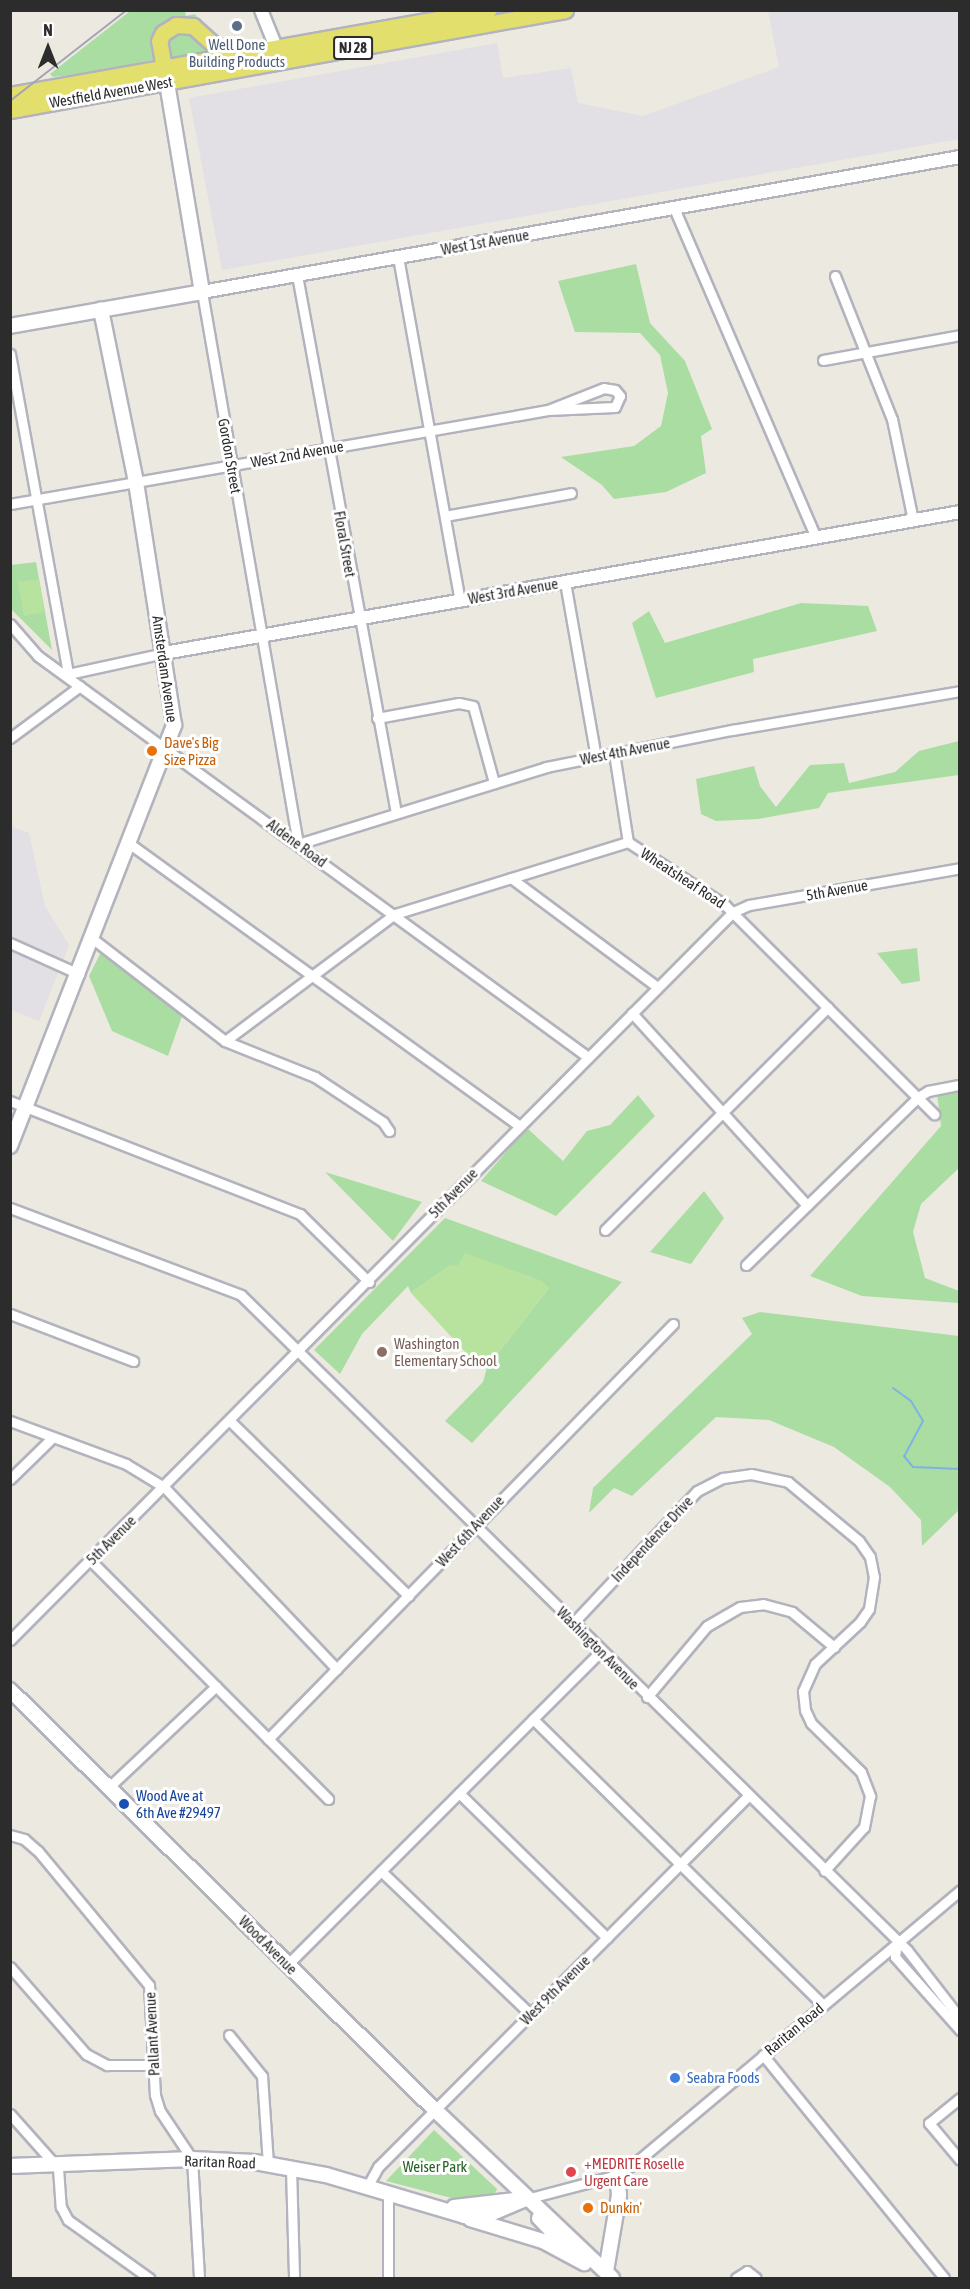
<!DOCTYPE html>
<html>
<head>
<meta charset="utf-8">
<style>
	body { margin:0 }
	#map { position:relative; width:970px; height:2289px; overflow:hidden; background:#ece9e0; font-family:"Asap Condensed",sans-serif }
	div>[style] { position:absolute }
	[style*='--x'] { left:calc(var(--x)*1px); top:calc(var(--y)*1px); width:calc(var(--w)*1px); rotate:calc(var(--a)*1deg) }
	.industrial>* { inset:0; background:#e2dfe5 }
	.green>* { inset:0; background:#aadda2 }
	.pitch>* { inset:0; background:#b8e39f }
	.stream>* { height:2px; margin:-1px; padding:0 1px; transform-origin:1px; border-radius:1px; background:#7eb4e3 }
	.roads { filter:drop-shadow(2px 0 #b3b3be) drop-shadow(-2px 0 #b3b3be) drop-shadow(0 2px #b3b3be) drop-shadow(0 -2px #b3b3be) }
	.minor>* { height:9px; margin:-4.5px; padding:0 4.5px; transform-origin:4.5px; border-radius:4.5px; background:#fff }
	.tertiary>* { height:12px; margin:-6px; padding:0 6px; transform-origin:6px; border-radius:6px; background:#fff }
	.secondary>* { height:14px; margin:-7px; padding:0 7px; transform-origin:7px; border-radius:7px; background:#fff }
	.primary>* { height:15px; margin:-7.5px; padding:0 7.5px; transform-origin:7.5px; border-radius:7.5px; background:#e3df6d }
	.rail>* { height:2px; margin:-1px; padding:0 1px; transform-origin:1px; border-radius:1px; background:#a4a3b4 }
	.dots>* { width:16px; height:16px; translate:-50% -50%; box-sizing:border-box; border:3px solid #fff; border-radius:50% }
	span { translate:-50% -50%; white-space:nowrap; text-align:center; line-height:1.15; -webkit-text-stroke:6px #fff; paint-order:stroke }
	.shield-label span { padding:2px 4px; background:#fff; border:2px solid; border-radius:4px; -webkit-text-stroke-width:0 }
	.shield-label { font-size:14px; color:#2c2c2c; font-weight:700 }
	.service-label { font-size:15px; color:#4e5e75 }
	.street-label { font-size:15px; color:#2c2c2c }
	.food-label { font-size:15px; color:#c56008 }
	.left { translate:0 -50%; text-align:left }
	.education-label { font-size:15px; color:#785e54 }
	.transit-label { font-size:15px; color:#164399 }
	.shop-label { font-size:15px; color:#366cbe }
	.health-label { font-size:15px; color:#be3a42 }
	.park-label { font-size:15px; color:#236222 }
	.frame { position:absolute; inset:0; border:12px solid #2c2c2c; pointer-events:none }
	.north { position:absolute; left:18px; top:18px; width:60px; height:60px; -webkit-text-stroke:4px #fff; paint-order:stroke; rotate:0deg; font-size:16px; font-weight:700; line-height:24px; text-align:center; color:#2c2c2c }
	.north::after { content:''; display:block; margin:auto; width:21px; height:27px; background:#2c2c2c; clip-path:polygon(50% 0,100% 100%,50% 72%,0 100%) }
</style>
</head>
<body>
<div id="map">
	<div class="industrial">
		<div style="clip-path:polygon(768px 11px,959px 11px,959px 139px,222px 270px,189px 98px,497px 43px,503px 78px,571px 68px,578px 103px,643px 116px,779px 67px)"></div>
		<div style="clip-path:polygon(10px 826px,29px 833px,45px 906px,69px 945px,39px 1021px,11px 1010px)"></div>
	</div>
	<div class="green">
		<div style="clip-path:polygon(130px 11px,185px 11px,186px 16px,195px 14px,202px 25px,173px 19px,166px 22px,152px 41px,153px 60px,95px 72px,53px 77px,50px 74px)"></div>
		<div style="clip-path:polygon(191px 31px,209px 52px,167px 60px,164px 52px,168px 35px)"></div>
		<div style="clip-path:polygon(636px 264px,650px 323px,685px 361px,712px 429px,701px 436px,706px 473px,666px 492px,614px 499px,602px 485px,561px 457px,634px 446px,661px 426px,668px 393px,660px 355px,640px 333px,575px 332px,558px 281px)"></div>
		<div style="clip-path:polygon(36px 562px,52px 650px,11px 609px,11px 565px)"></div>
		<div style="clip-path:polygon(801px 603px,868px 606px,877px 631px,753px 659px,754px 672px,656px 698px,632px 623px,649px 611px,665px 643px)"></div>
		<div style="clip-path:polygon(959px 741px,959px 775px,828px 793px,819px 808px,758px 819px,716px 821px,701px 814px,696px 779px,754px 766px,760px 786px,776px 807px,810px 765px,844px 763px,849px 783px,895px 772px,919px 751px)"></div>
		<div style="clip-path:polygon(917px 948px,920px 981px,902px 984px,877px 953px)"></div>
		<div style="clip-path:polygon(101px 952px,182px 1016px,168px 1056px,112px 1031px,89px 976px)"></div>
		<div style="clip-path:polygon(959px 1089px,959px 1168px,921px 1204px,913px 1232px,925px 1278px,959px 1291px,959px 1303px,862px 1296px,810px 1276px,941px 1126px,937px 1094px)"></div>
		<div style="clip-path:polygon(638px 1095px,655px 1116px,556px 1216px,481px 1181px,527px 1128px,563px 1161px,587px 1131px,610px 1125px)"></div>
		<div style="clip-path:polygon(325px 1172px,422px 1202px,393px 1241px)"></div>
		<div style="clip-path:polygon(704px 1191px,724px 1218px,691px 1264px,650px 1252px)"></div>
		<div style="clip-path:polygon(445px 1218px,622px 1282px,472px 1443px,445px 1421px,483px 1382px,487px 1367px,549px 1288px,529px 1276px,449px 1266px,411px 1293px,408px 1286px,362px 1334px,340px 1374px,314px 1350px)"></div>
		<div style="clip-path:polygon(760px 1312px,959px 1336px,959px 1510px,922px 1546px,921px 1520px,890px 1487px,834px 1447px,769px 1420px,716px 1417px,632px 1496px,614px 1488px,589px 1513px,593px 1488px,752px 1334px,742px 1318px)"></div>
		<div style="clip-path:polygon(434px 2130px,497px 2189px,494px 2196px,467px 2202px,386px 2181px)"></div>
	</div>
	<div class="pitch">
		<div style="clip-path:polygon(39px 579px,44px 612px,24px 616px,18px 582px)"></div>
		<div style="clip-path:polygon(465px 1253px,542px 1281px,549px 1288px,487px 1367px,479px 1367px,411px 1293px,449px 1266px,458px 1265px)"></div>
	</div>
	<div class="stream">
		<div style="--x:893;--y:1388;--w:22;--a:36"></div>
		<div style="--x:911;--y:1401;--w:23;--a:59"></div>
		<div style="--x:923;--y:1421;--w:40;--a:118"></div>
		<div style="--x:904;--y:1456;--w:14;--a:51"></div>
		<div style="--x:913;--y:1467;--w:47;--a:2.4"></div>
	</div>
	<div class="roads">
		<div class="minor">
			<div style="--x:674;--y:208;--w:358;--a:66.7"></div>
			<div style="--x:398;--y:257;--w:350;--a:79.8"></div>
			<div style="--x:297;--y:275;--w:547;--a:79.57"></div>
			<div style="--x:835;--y:276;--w:154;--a:68.3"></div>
			<div style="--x:892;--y:419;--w:103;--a:78.3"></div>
			<div style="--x:202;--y:292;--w:560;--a:80.13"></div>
			<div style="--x:298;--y:844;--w:260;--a:-17.2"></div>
			<div style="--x:546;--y:767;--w:190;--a:-11.3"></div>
			<div style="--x:732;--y:730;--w:231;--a:-9.7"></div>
			<div style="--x:10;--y:354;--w:325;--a:79.7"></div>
			<div style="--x:68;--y:674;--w:98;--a:-12.3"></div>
			<div style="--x:823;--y:360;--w:139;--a:-10.3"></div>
			<div style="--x:10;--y:504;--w:546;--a:-9.91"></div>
			<div style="--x:548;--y:410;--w:67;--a:-2.6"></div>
			<div style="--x:615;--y:407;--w:12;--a:-66"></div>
			<div style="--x:620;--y:396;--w:8;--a:-130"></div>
			<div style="--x:615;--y:390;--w:11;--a:-170"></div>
			<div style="--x:604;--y:388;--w:60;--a:158.6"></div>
			<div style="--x:445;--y:516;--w:128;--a:-10.3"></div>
			<div style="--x:565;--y:582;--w:178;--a:80"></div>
			<div style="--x:10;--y:624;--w:43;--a:48.8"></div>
			<div style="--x:38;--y:656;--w:681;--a:36.1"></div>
			<div style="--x:377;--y:718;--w:83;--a:-10.4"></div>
			<div style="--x:459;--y:703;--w:14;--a:12"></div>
			<div style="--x:473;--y:706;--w:80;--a:74.7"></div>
			<div style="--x:10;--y:738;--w:87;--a:-36.6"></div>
			<div style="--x:614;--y:753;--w:90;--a:81.1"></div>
			<div style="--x:130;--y:844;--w:480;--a:35.9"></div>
			<div style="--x:511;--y:878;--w:181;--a:36.7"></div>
			<div style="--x:93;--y:939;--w:167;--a:37.7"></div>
			<div style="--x:225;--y:1041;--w:97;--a:21.8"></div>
			<div style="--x:315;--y:1077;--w:82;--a:33.5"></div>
			<div style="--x:383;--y:1122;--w:11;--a:56"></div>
			<div style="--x:10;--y:943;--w:76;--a:24.2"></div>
			<div style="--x:632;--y:1013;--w:260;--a:47.7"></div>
			<div style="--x:225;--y:1041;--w:212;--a:-36.8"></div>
			<div style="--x:395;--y:914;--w:244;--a:-17.2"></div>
			<div style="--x:628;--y:842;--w:116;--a:33"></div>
			<div style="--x:725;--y:905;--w:296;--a:45"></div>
			<div style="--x:10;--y:1101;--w:311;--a:21.3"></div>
			<div style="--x:300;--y:1214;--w:97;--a:44.6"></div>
			<div style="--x:10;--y:1208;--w:247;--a:20.6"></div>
			<div style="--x:241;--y:1295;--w:934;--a:44.52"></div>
			<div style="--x:907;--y:1950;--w:86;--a:52.1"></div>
			<div style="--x:605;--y:1230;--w:315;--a:-45"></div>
			<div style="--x:746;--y:1265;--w:240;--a:-44.3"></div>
			<div style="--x:918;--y:1097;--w:12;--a:-31"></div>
			<div style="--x:928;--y:1091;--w:33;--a:-11"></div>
			<div style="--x:10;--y:1314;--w:132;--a:20.9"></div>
			<div style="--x:10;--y:1421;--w:124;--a:20.3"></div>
			<div style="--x:126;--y:1464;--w:44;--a:31.2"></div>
			<div style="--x:164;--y:1487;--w:251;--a:46.5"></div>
			<div style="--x:230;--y:1421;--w:250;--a:44.4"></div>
			<div style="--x:10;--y:1479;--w:59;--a:-44.3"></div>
			<div style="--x:91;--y:1561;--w:336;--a:45.1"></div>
			<div style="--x:573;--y:1623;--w:181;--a:-46.8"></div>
			<div style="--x:697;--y:1491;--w:29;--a:-27"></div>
			<div style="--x:723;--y:1478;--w:28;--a:-8"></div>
			<div style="--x:751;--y:1474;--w:38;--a:12"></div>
			<div style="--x:788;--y:1482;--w:92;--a:39.7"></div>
			<div style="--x:859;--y:1541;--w:19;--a:55"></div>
			<div style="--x:870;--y:1557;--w:20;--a:79"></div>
			<div style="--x:874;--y:1577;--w:32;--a:99"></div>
			<div style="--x:869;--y:1609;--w:16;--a:125"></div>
			<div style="--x:860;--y:1622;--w:62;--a:137"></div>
			<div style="--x:815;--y:1664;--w:30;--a:114"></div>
			<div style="--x:803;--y:1691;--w:19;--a:84"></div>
			<div style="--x:805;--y:1710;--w:14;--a:65"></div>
			<div style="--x:811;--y:1723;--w:70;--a:44.4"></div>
			<div style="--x:861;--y:1772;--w:26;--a:69"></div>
			<div style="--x:870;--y:1796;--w:32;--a:101"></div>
			<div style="--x:864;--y:1827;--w:59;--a:132.3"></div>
			<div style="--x:10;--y:1640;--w:1026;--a:-45.2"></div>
			<div style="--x:733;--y:912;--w:17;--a:-24"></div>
			<div style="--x:749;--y:905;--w:214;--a:-9.9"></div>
			<div style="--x:647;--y:1697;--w:93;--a:-49.8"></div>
			<div style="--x:707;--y:1626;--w:38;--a:-30"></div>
			<div style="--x:740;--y:1607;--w:23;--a:-7"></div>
			<div style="--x:763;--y:1604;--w:30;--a:15"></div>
			<div style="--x:792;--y:1612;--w:55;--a:39.8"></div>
			<div style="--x:533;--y:1719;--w:407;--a:44.6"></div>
			<div style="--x:268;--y:1739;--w:580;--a:-45.7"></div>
			<div style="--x:109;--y:1787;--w:147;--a:-43.3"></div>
			<div style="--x:459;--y:1793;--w:207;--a:44.4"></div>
			<div style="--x:10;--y:1835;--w:15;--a:16"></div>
			<div style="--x:24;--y:1839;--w:18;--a:41"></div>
			<div style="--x:38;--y:1851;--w:174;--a:50.4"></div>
			<div style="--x:149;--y:1985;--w:110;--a:86.9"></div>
			<div style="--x:155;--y:2095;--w:17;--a:73"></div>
			<div style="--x:160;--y:2111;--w:58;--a:56.3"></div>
			<div style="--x:192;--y:2159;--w:119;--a:86.6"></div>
			<div style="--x:381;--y:1871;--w:207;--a:43.8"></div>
			<div style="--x:897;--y:1942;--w:15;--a:98"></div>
			<div style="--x:895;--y:1957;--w:98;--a:48.3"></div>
			<div style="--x:287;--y:1965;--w:444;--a:-45"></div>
			<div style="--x:10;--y:1967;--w:116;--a:48.9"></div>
			<div style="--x:86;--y:2054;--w:24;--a:28"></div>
			<div style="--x:107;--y:2065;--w:47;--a:0"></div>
			<div style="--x:229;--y:2035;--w:53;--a:51.2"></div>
			<div style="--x:262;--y:2076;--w:88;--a:86.1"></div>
			<div style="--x:763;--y:2055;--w:287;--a:50.9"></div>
			<div style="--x:960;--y:2098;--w:40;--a:141"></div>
			<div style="--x:929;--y:2123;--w:48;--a:50"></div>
			<div style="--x:10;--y:2114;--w:72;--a:48.4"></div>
			<div style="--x:58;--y:2168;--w:39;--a:86"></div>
			<div style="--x:61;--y:2207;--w:15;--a:62"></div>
			<div style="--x:68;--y:2220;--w:100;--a:35.6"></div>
			<div style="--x:291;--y:2168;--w:110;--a:88.4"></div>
			<div style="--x:367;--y:2187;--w:23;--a:-61"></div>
			<div style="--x:378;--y:2167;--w:524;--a:-45.08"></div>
			<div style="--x:526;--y:2199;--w:87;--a:-14.7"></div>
			<div style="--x:610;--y:2177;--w:27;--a:-28"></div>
			<div style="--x:634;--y:2164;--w:426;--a:-40"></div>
			<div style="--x:388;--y:2278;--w:85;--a:-90"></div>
			<div style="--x:736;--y:2278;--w:13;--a:-32"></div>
			<div style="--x:747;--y:2271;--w:11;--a:38"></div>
		</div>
		<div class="tertiary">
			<div style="--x:261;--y:10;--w:35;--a:68"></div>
			<div style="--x:274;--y:43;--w:13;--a:99"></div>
			<div style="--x:202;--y:292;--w:770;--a:-10.1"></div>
			<div style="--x:164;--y:653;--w:808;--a:-10.04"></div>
		</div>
		<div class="secondary">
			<div style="--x:10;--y:326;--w:195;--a:-10"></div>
			<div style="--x:202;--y:292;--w:223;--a:-99.5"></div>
			<div style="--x:10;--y:1146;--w:452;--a:-68.7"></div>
			<div style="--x:174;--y:725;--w:246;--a:-98.9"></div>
			<div style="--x:136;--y:482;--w:176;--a:-101.5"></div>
			<div style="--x:10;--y:1690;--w:598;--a:44.66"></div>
			<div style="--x:435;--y:2110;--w:244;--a:43.5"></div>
			<div style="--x:10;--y:2166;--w:182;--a:-2.2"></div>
			<div style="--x:192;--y:2159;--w:63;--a:2.7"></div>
			<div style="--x:255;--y:2162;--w:72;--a:10.4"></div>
			<div style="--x:326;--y:2175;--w:144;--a:16.5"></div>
			<div style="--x:464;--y:2216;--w:26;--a:-4"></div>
			<div style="--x:490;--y:2214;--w:39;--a:-23"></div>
			<div style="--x:454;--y:2207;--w:70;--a:-6.5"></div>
			<div style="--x:539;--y:2218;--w:45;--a:45.9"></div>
			<div style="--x:470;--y:2219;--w:76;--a:16.8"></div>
			<div style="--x:543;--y:2241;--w:47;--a:28.2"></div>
			<div style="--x:606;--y:2271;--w:77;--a:-80.3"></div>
			<div style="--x:619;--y:2195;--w:21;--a:-95"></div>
		</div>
		<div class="primary">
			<div style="--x:164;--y:68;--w:27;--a:-100"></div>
			<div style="--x:159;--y:41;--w:9;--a:-63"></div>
			<div style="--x:163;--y:33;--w:15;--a:-32"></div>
			<div style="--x:176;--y:25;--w:17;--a:3"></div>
			<div style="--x:193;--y:26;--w:31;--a:42"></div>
			<div style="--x:216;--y:47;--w:21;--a:19"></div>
			<div style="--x:10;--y:95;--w:486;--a:-10.1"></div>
			<div style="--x:10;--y:110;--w:564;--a:-10.21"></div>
		</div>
	</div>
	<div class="rail">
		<div style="--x:10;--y:101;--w:148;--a:-37.9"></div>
	</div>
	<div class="dots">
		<div style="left:237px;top:26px;background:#5c6f8a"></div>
		<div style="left:152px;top:751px;background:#e8710a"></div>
		<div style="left:382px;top:1352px;background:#8d6e63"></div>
		<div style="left:124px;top:1804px;background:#1a4fb4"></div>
		<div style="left:675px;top:2078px;background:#3f7fe0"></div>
		<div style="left:571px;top:2172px;background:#e0444e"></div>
		<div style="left:588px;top:2208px;background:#e8710a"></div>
	</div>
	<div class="shield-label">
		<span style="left:353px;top:48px">NJ 28</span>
	</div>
	<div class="service-label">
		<span style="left:237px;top:53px">Well Done<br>Building Products</span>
	</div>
	<div class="street-label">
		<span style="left:111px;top:92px;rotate:-10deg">Westfield Avenue West</span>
		<span style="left:485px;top:242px;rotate:-10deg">West 1st Avenue</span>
		<span style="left:297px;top:454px;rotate:-10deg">West 2nd Avenue</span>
		<span style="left:230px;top:456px;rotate:80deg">Gordon Street</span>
		<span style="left:345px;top:544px;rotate:80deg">Floral Street</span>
		<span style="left:513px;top:591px;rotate:-10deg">West 3rd Avenue</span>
		<span style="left:165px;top:669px;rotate:82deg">Amsterdam Avenue</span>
		<span style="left:625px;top:751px;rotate:-11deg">West 4th Avenue</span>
		<span style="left:297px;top:843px;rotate:36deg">Aldene Road</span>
		<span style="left:683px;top:878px;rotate:33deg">Wheatsheaf Road</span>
		<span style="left:837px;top:890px;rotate:-10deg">5th Avenue</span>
		<span style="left:453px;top:1193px;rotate:-46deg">5th Avenue</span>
		<span style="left:470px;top:1531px;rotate:-47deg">West 6th Avenue</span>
		<span style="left:652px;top:1539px;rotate:-47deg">Independence Drive</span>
		<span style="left:111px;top:1540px;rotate:-45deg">5th Avenue</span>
		<span style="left:598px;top:1648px;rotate:45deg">Washington Avenue</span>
		<span style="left:268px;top:1945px;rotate:45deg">Wood Avenue</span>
		<span style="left:555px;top:1990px;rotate:-45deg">West 9th Avenue</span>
		<span style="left:794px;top:2029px;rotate:-40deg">Raritan Road</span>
		<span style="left:152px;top:2034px;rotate:-93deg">Pallant Avenue</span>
		<span style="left:220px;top:2162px;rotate:2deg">Raritan Road</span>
	</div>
	<div class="food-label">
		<span class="left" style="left:164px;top:751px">Dave's Big<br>Size Pizza</span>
		<span class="left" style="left:600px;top:2208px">Dunkin'</span>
	</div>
	<div class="education-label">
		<span class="left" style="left:394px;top:1352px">Washington<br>Elementary School</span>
	</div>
	<div class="transit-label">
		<span class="left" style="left:136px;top:1804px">Wood Ave at<br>6th Ave #29497</span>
	</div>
	<div class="shop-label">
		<span class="left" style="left:687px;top:2078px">Seabra Foods</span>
	</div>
	<div class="health-label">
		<span class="left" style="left:584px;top:2172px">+MEDRITE Roselle<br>Urgent Care</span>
	</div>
	<div class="park-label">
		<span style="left:435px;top:2167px">Weiser Park</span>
	</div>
	<div class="frame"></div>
	<div class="north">N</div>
</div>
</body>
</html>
